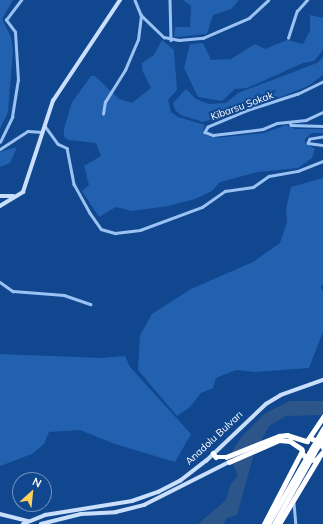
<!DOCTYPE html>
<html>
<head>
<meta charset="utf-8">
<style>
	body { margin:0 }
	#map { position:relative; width:323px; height:524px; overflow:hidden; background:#10478f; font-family:Mulish,sans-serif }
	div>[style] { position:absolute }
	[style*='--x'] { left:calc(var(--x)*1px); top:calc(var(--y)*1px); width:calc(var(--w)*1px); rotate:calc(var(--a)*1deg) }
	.green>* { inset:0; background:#2261af }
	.water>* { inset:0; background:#2c558a }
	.street>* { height:2.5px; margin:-1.25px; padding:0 1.25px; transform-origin:1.25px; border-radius:1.25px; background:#9ac2f3 }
	.secondary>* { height:3.5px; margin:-1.75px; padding:0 1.75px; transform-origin:1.75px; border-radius:1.75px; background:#c9dffc }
	.highway>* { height:4.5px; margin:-2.25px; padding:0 2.25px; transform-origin:2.25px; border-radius:2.25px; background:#fff }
	.highway-bridge>* { height:4.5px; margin:-2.25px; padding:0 2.25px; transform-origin:2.25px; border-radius:2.25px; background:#fff }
	span { translate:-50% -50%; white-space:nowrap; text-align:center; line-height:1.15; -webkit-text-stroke:4px #10478f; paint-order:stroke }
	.street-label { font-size:10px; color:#fff }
	.north { position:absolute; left:12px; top:472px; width:40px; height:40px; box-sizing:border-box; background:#10478f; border:1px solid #7091bc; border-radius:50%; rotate:27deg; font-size:11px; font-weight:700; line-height:16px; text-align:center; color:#fff }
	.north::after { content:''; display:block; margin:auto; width:14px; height:18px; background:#ffd15c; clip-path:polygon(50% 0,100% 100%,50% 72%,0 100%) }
</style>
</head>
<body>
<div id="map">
	<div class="green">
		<div style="clip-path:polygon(0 0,13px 0,2px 19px,11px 37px,13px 50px,8px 112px,0 129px)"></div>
		<div style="clip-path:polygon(183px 0,239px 0,231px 9px,213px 15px,207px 34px,174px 37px,175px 27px,190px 27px,191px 6px)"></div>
		<div style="clip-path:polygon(310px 15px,323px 18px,323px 50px,314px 61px,303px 63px,247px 88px,235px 89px,222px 101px,198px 97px,184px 68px,190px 44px,203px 43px,211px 60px,231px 59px,255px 44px,265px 49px,287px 40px,303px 44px,310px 31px)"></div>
		<div style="clip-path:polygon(162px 40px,174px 50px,177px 90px,168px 100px,171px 112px,178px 117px,205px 125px,203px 131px,205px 135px,215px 138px,264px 133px,286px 125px,295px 129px,323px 129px,323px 133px,312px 133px,305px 139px,305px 143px,315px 149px,312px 158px,298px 168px,258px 172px,220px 182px,212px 191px,195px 199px,168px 206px,132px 211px,116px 207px,99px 217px,82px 191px,89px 185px,84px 166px,101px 156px,96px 143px,68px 140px,64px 136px,64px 129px,72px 102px,91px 76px,95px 76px,119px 99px,132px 103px,151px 88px,142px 70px,142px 63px,154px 55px)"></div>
		<div style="clip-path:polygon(323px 57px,323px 75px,308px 86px,260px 105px,203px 122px,181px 115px,175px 110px,173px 103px,186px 89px,196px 99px,209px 104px,226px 103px,238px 93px,317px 63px)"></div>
		<div style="clip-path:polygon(17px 147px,10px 163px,0 167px,0 152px)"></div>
		<div style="clip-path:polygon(323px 178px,323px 284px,321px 287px,323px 292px,323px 332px,309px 368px,255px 372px,236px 370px,216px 378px,213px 388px,201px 393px,190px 407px,177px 416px,138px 370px,140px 335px,152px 314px,191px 289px,253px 262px,280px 243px,287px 222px,286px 209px,291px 187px)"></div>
		<div style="clip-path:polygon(0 354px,102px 358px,125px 356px,130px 367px,191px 434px,175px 462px,115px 444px,80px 430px,49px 432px,44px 444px,32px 454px,0 466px)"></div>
	</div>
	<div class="water">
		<div style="clip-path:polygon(289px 401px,323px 401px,323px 415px,286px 416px,269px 426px,254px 454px,237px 515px,227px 518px,223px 524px,198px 524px,226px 500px,230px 486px,238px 475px,232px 463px,232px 451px,242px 436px,264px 414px)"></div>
	</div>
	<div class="street">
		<div style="--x:135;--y:0;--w:16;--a:68"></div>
		<div style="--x:141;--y:15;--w:32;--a:44"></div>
		<div style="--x:164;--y:37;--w:15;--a:11"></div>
		<div style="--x:179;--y:40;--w:24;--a:-5"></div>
		<div style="--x:203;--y:38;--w:50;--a:-23.5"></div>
		<div style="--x:249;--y:18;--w:26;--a:-43"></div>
		<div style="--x:170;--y:0;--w:40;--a:88.6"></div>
		<div style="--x:288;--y:38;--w:28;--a:-72"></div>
		<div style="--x:297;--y:11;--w:15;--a:-48"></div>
		<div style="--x:323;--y:82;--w:28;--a:154"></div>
		<div style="--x:298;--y:94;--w:55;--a:161.9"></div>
		<div style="--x:246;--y:111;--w:41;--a:157.2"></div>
		<div style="--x:208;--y:127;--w:6;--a:121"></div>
		<div style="--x:205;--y:132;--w:9;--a:21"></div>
		<div style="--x:213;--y:135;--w:50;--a:-6.8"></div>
		<div style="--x:263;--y:129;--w:15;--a:-23"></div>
		<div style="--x:277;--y:123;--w:29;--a:-6"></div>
		<div style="--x:306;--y:120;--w:19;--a:-25"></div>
		<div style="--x:103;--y:114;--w:12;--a:-81"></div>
		<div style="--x:105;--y:102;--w:38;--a:-58"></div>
		<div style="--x:125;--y:70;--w:33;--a:-67"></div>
		<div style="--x:138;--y:40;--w:25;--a:-83"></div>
		<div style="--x:290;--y:122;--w:3;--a:72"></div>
		<div style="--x:291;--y:125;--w:32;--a:2"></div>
		<div style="--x:45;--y:126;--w:22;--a:54"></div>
		<div style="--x:58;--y:144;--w:10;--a:24"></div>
		<div style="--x:67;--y:148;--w:37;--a:79"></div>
		<div style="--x:74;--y:184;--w:33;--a:61"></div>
		<div style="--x:90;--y:213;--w:19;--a:55"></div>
		<div style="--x:101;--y:229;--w:15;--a:16"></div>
		<div style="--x:115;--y:233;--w:25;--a:-7"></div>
		<div style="--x:140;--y:230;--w:66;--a:-20.4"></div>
		<div style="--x:202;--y:207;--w:28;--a:-35"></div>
		<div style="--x:225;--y:191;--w:28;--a:-8"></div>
		<div style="--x:253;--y:187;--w:19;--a:-35"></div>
		<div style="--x:269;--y:176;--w:29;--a:-10"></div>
		<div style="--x:298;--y:171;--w:27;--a:-22"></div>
		<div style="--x:323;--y:137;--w:13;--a:171"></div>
		<div style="--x:310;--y:139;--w:4;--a:117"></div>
		<div style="--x:308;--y:143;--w:15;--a:8"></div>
		<div style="--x:0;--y:142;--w:28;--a:-64"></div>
		<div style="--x:12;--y:117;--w:37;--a:-81"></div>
		<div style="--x:18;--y:80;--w:48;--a:-93.6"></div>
		<div style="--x:15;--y:32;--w:15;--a:-127"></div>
		<div style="--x:6;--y:20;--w:25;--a:-53"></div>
		<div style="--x:0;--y:149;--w:33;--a:-33"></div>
		<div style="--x:28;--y:131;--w:14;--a:4"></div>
		<div style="--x:0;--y:282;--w:16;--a:35"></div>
		<div style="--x:13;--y:291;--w:51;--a:4.5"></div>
		<div style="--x:64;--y:295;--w:28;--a:19"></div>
		<div style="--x:294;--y:503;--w:21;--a:85"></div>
	</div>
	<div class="secondary">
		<div style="--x:0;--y:196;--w:13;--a:0"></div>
		<div style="--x:0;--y:206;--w:27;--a:-31"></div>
		<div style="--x:23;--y:192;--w:96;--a:-71.8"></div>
		<div style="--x:53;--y:101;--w:121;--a:-56.4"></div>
		<div style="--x:0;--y:514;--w:29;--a:14"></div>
		<div style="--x:23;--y:524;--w:24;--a:-22"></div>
		<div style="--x:45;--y:515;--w:88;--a:-9.1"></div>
		<div style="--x:132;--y:501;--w:28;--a:-19"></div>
		<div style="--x:158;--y:492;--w:25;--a:-27"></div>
		<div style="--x:180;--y:481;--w:33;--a:-38"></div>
		<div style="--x:206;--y:461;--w:83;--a:-43.5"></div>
		<div style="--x:266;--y:404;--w:17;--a:-31"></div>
		<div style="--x:281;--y:395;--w:45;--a:-19.7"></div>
		<div style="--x:41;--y:524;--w:41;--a:-14"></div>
		<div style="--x:81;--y:514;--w:35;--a:-3"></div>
		<div style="--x:116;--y:512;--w:29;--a:-14"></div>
		<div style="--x:144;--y:505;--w:95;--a:-26.8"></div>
	</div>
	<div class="highway">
		<div style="--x:213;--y:453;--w:5;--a:53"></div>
		<div style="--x:216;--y:457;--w:10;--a:0"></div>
		<div style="--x:226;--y:457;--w:57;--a:-21.6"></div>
		<div style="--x:279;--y:436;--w:8;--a:-7"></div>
		<div style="--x:287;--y:435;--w:21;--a:17"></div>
		<div style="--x:307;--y:441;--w:29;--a:-56"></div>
		<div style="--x:316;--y:460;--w:11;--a:-49"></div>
		<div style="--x:229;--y:462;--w:55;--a:-23.7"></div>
		<div style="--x:279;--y:440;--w:11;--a:5"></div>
		<div style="--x:290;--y:441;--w:14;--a:34"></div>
		<div style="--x:264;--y:524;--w:82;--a:-62.5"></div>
		<div style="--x:268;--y:524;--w:110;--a:-59.9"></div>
		<div style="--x:274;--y:524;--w:100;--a:-60.6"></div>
		<div style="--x:279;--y:524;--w:76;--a:-59"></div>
	</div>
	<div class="highway-bridge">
		<div style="--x:312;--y:439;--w:6;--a:18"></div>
		<div style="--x:318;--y:441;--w:8;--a:50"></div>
		<div style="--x:303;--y:454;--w:6;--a:51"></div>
		<div style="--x:307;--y:459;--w:7;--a:8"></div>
	</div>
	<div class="street-label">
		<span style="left:242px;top:106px;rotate:-20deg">Kibarsu Sokak</span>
		<span style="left:214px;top:438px;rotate:-43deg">Anadolu Bulvarı</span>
	</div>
	<div class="north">N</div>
</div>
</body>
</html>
